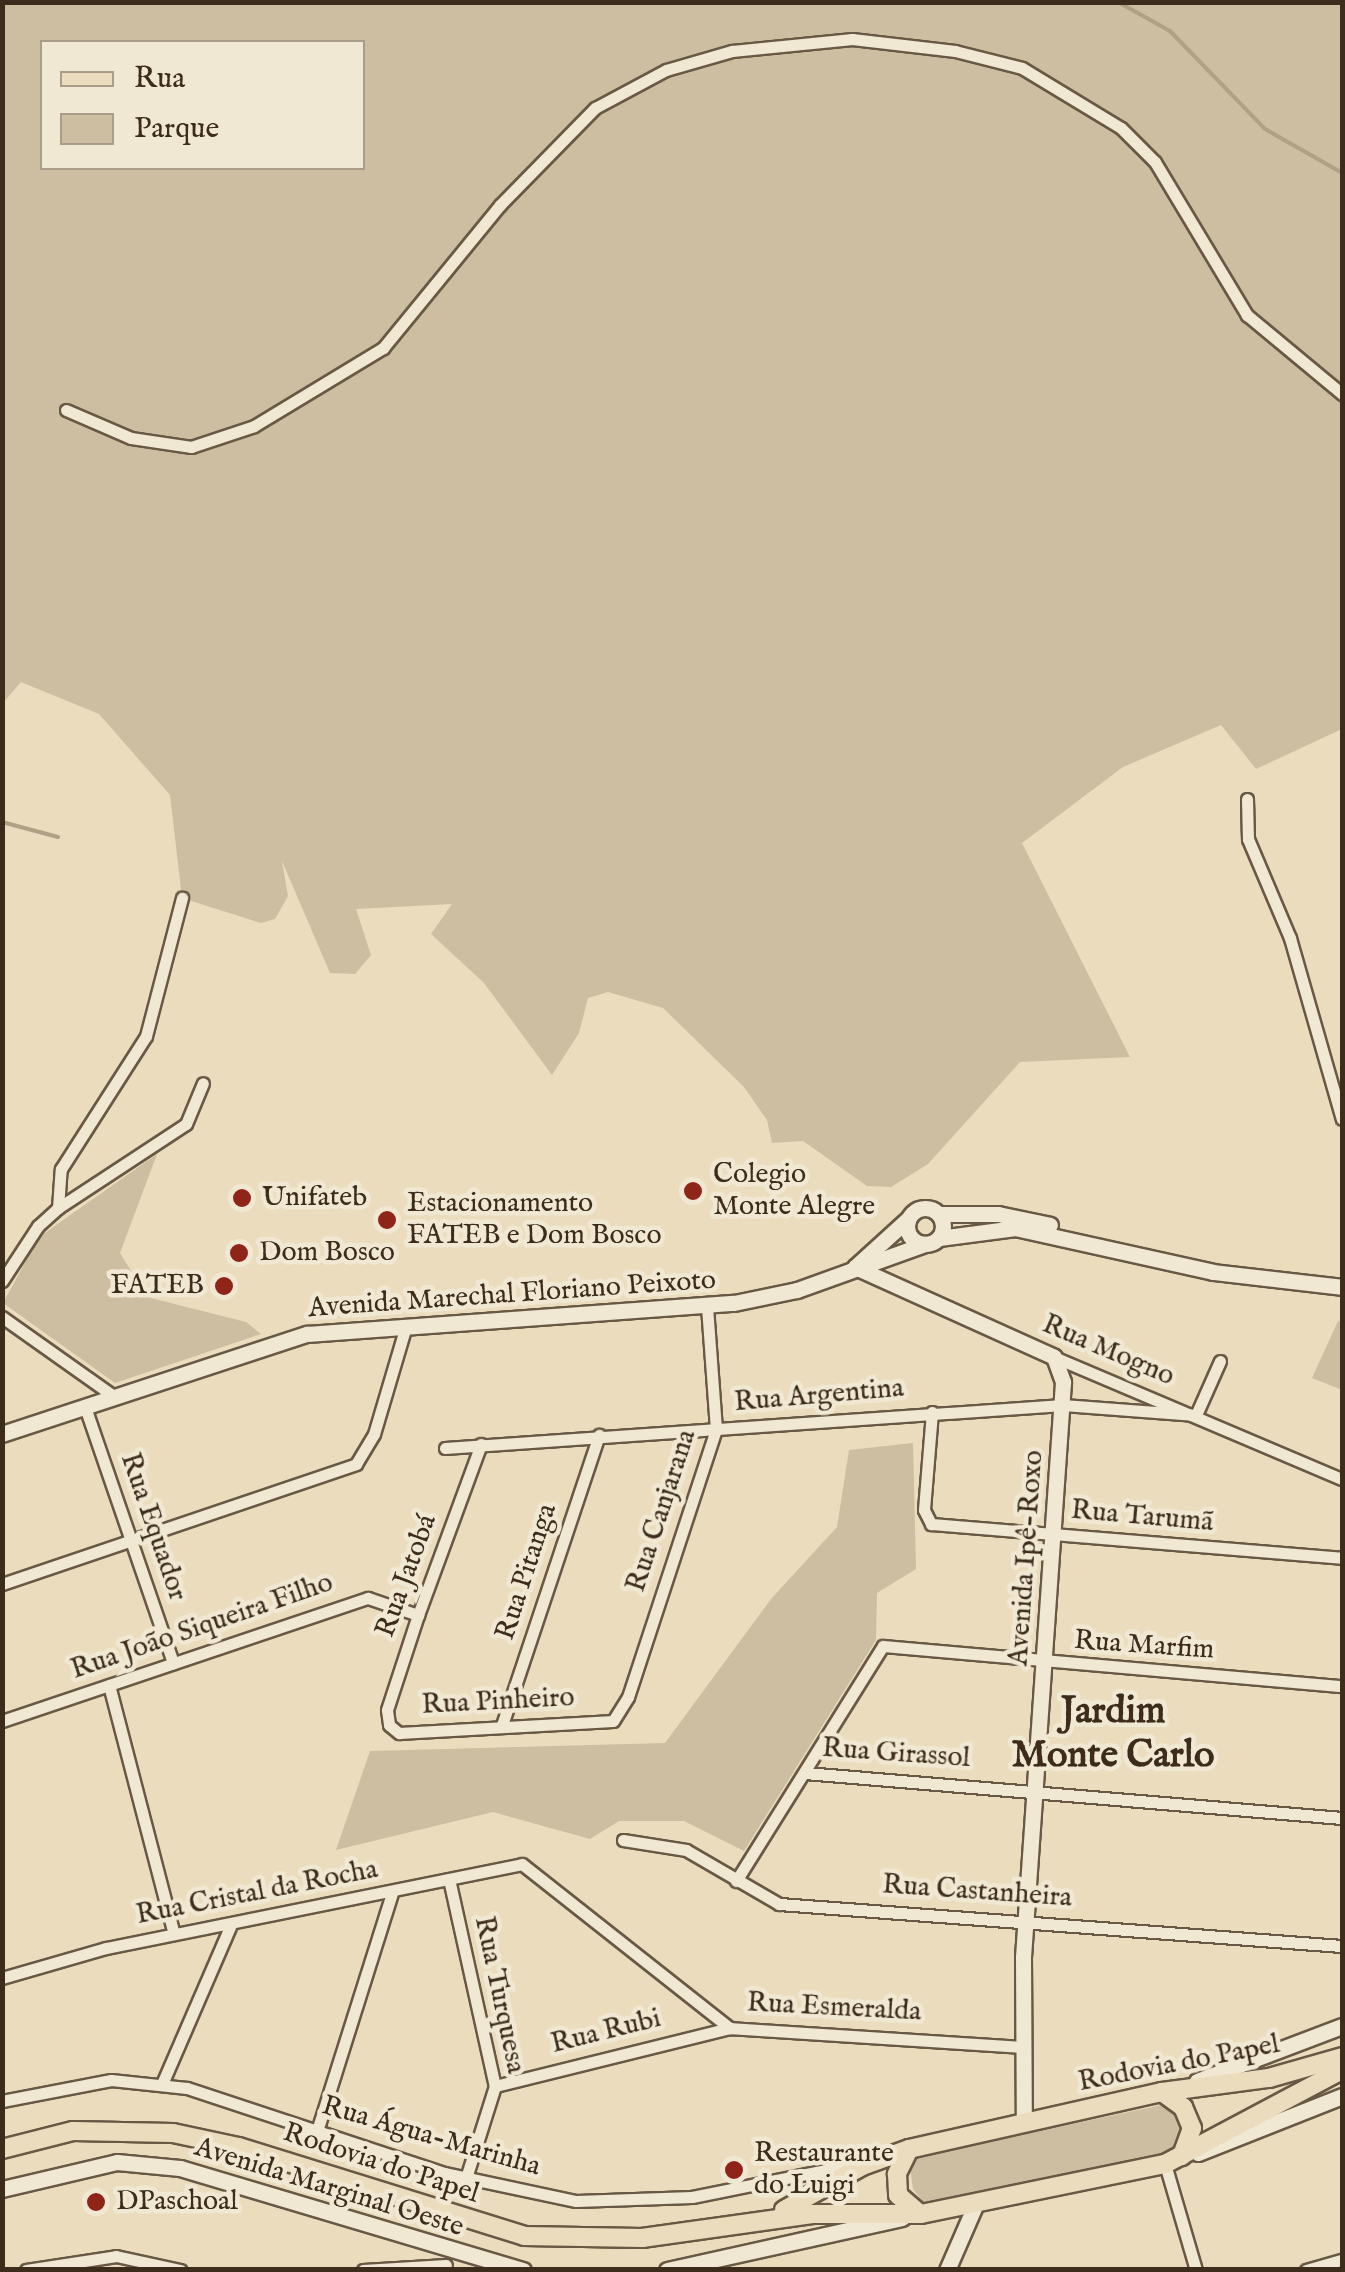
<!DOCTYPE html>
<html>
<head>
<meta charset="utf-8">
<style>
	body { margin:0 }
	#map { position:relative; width:1345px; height:2272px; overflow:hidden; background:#eadcbc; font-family:"IM FELL English",serif }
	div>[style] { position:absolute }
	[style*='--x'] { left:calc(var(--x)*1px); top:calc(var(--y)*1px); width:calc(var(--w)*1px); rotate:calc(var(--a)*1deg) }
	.green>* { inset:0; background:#cdbea1 }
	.stream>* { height:4px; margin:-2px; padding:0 2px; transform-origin:2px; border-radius:2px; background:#afa086 }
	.roads { filter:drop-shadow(2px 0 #685844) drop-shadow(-2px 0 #685844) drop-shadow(0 2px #685844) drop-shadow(0 -2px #685844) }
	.street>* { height:11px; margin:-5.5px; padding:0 5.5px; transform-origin:5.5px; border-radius:5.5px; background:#f1e8d3 }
	.secondary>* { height:15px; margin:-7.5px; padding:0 7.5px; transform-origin:7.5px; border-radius:7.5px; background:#f1e8d3 }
	.secondary>.ring { margin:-7.5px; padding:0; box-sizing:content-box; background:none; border:15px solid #f1e8d3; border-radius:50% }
	.primary>* { height:18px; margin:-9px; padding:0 9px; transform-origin:9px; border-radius:9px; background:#eadcbc }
	.dots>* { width:28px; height:28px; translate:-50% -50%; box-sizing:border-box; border:5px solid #f1e8d3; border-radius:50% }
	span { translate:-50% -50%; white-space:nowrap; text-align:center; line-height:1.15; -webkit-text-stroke:9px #f1e8d3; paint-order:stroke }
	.poi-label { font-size:28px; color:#3d2c1c }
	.left { translate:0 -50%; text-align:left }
	.right { translate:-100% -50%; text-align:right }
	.street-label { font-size:28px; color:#3d2c1c }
	.district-label { font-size:38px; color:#3d2c1c; font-weight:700 }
	.frame { position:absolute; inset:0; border:5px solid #3d2c1c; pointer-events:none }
	.legend { position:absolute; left:40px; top:40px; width:325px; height:130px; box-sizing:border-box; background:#f1e8d3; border:2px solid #a99d8a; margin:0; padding:12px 18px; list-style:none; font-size:30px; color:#3d2c1c }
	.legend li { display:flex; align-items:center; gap:20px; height:50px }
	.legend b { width:50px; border:2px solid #a99d8a }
</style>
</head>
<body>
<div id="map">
	<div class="green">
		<div style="clip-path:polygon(evenodd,3px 3px,1342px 3px,1342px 729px,1256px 769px,1221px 725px,1123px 767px,1022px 843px,1130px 1057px,1020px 1062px,928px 1164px,891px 1187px,867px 1186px,803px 1141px,772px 1143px,767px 1120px,744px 1087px,663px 1008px,608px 992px,588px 998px,579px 1033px,552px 1075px,484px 983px,431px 934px,452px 904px,356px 909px,371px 955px,355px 974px,330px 973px,282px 861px,288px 896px,275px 919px,261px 923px,182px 898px,170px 795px,99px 714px,21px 682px,3px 703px,3px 3px,42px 42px,362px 42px,362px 168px,42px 168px,42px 42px)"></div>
		<div style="clip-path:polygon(157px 1154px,120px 1253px,147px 1297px,246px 1322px,261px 1334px,115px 1383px,3px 1303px,39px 1237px)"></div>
		<div style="clip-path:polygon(1338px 1321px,1342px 1323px,1342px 1390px,1312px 1378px)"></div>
		<div style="clip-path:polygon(913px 1443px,916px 1569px,877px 1593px,876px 1640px,744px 1851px,684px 1821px,619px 1821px,590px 1839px,493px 1812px,336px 1850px,370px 1751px,665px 1743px,771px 1599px,837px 1527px,849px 1450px)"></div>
		<div style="clip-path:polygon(1166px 2104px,1187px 2125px,1184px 2154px,927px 2207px,913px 2189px,910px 2166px,919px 2157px)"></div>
	</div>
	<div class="stream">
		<div style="--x:1118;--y:2;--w:60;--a:29.1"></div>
		<div style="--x:1170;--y:31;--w:136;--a:45.9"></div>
		<div style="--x:1265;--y:129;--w:89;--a:29.7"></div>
		<div style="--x:2;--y:822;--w:58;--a:15"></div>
	</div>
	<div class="roads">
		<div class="street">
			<div style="--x:66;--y:410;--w:71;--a:23.3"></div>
			<div style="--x:131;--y:438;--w:61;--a:8.5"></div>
			<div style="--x:191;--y:447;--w:66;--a:-18.4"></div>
			<div style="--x:254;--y:426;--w:151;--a:-31.2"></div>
			<div style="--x:383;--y:348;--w:185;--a:-50.7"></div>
			<div style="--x:500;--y:205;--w:136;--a:-45.6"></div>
			<div style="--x:595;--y:108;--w:81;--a:-28.2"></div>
			<div style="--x:666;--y:70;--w:69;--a:-16.1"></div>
			<div style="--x:732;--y:51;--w:121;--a:-5.7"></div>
			<div style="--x:852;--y:39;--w:104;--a:6.6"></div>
			<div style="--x:955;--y:51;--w:69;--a:14.2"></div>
			<div style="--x:1022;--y:68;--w:116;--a:31.2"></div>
			<div style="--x:1121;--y:128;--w:48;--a:45"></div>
			<div style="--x:1155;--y:162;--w:179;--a:59"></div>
			<div style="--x:1247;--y:315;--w:124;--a:39.7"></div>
			<div style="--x:1247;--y:799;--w:40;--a:88.6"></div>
			<div style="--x:1248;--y:839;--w:108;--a:67"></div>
			<div style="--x:1290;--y:938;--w:188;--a:74"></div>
			<div style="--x:58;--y:1208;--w:39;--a:-86"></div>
			<div style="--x:61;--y:1169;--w:158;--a:-57.4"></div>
			<div style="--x:146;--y:1036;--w:143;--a:-75.4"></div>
			<div style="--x:2;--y:1281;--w:66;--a:-56.8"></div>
			<div style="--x:38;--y:1226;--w:27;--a:-42"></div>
			<div style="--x:58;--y:1208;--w:153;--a:-33.3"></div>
			<div style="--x:186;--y:1124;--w:44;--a:-67.5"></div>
			<div style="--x:2;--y:1317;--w:138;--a:35.3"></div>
			<div style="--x:1054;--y:1357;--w:313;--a:23"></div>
			<div style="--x:85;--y:1407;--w:271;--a:71"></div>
			<div style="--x:932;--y:1412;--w:98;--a:94.7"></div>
			<div style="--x:924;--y:1510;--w:16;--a:63"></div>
			<div style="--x:931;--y:1524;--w:412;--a:4.7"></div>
			<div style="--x:1196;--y:1415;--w:59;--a:-66"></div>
			<div style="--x:481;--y:1444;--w:182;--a:110.2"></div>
			<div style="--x:418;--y:1615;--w:100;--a:108.1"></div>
			<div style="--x:387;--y:1710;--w:15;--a:82"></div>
			<div style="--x:389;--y:1725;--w:13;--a:39"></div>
			<div style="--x:399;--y:1733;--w:214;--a:-3.2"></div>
			<div style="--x:613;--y:1721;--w:28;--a:-58"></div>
			<div style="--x:628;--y:1697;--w:282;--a:-71.8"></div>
			<div style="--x:716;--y:1429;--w:123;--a:-94.2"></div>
			<div style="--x:445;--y:1448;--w:619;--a:-3.98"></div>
			<div style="--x:1063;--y:1405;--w:133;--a:4.3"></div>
			<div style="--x:2;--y:1584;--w:374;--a:-18.7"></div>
			<div style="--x:356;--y:1464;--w:35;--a:-59"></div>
			<div style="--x:374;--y:1434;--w:113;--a:-73.5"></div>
			<div style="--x:109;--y:1685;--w:257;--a:75.4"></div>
			<div style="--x:2;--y:1721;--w:386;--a:-18.6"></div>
			<div style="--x:368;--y:1598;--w:53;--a:18.8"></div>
			<div style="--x:502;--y:1725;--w:306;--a:-71.5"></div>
			<div style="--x:805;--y:1773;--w:539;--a:4.79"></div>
			<div style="--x:623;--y:1840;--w:64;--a:9"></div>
			<div style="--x:686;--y:1850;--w:108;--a:30.1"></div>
			<div style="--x:779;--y:1904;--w:565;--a:4.27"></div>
			<div style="--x:449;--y:1879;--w:212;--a:77.5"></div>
			<div style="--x:495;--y:2086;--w:96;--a:107.5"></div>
			<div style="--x:736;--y:1881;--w:277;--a:-58"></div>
			<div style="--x:883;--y:1646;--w:461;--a:5"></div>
			<div style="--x:2;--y:1978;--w:108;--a:-16.1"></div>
			<div style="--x:106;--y:1948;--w:424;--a:-11.4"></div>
			<div style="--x:522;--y:1864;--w:265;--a:38.3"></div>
			<div style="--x:730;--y:2028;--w:292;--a:3.7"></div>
			<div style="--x:162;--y:2084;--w:171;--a:-66.6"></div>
			<div style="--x:495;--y:2086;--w:242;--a:-13.9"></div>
			<div style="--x:2;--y:2101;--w:111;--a:-10.9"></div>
			<div style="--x:111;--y:2080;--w:76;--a:6"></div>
			<div style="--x:187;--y:2088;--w:271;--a:18.3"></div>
			<div style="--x:444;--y:2173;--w:135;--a:12"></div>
			<div style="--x:576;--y:2201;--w:116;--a:-2"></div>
			<div style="--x:692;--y:2197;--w:166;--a:-11.4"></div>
			<div style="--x:317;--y:2131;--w:250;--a:-72.5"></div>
			<div style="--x:1165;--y:2164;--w:110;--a:73.7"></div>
			<div style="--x:26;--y:2270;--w:91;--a:-8.8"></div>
			<div style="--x:116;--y:2256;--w:66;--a:12.3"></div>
			<div style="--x:363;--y:2270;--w:83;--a:-3.4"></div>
			<div style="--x:1306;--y:2270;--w:37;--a:-16"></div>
		</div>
		<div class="secondary">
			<div class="ring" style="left:907px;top:1208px;width:21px;height:21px"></div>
			<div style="--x:939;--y:1214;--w:59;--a:0"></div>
			<div style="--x:998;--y:1214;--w:53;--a:11.9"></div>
			<div style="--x:939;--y:1238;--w:77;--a:-7.5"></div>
			<div style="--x:1015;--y:1228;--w:203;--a:12.5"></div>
			<div style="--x:1213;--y:1272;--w:130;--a:6.6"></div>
			<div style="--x:855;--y:1267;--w:218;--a:24.3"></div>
			<div style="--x:1054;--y:1357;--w:27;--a:70"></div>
			<div style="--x:1063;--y:1382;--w:576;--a:93.98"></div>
			<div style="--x:1023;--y:1957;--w:166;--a:89.7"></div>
			<div style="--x:855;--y:1267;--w:72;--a:-42.2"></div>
			<div style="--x:2;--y:1434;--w:321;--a:-18.2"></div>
			<div style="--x:307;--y:1334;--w:428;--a:-4.2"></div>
			<div style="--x:734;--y:1303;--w:64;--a:-11.7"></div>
			<div style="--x:797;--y:1290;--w:136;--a:-19.8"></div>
			<div style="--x:1197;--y:2081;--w:155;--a:-20.8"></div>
			<div style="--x:1198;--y:2153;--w:155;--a:-21.6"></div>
			<div style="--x:2;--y:2189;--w:118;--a:-13.2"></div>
			<div style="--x:117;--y:2162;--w:63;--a:5.4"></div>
			<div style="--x:180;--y:2168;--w:358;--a:16.6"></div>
			<div style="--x:667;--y:2270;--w:241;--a:-12.5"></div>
			<div style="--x:947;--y:2270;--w:75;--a:-66.5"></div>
		</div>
		<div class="primary">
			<div style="--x:1162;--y:2092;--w:26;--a:36"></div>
			<div style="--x:1183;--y:2107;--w:23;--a:67"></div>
			<div style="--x:1192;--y:2128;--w:30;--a:110"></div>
			<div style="--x:2;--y:2149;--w:73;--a:-14.2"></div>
			<div style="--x:73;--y:2131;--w:100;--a:1.1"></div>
			<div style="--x:173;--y:2133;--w:67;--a:12"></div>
			<div style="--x:239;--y:2147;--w:299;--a:17.3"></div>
			<div style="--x:524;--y:2236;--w:118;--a:1"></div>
			<div style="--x:642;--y:2238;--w:172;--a:-8"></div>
			<div style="--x:812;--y:2214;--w:109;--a:0"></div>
			<div style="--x:921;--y:2214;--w:249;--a:-11.6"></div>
			<div style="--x:1165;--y:2164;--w:200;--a:-28"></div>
			<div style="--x:909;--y:2149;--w:28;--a:116"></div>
			<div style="--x:897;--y:2174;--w:21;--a:87"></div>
			<div style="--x:898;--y:2195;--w:29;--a:41"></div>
			<div style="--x:784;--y:2210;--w:90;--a:-29.4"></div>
			<div style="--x:862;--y:2166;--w:50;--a:-19.9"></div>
			<div style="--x:909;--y:2149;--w:259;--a:-12.7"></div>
			<div style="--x:1162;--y:2092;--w:108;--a:-7.5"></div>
			<div style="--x:1269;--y:2078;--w:76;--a:-16"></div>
		</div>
	</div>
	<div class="dots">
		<div style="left:693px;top:1191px;background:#8f2418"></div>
		<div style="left:242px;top:1198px;background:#8f2418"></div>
		<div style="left:387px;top:1220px;background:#8f2418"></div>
		<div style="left:239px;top:1253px;background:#8f2418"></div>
		<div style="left:224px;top:1286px;background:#8f2418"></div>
		<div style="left:734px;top:2170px;background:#8f2418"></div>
		<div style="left:96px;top:2202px;background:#8f2418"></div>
	</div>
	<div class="poi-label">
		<span class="left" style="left:713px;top:1191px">Colegio<br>Monte Alegre</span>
		<span class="left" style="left:262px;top:1198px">Unifateb</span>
		<span class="left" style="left:407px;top:1220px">Estacionamento<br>FATEB e Dom Bosco</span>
		<span class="left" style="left:259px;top:1253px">Dom Bosco</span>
		<span class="right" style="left:204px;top:1286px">FATEB</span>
		<span class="left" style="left:754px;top:2170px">Restaurante<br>do Luigi</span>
		<span class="left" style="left:116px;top:2202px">DPaschoal</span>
	</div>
	<div class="street-label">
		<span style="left:512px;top:1295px;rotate:-4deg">Avenida Marechal Floriano Peixoto</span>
		<span style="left:1108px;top:1351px;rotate:23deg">Rua Mogno</span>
		<span style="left:819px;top:1396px;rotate:-5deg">Rua Argentina</span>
		<span style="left:662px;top:1511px;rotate:-72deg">Rua Canjarana</span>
		<span style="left:1142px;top:1517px;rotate:5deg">Rua Tarumã</span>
		<span style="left:153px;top:1527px;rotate:71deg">Rua Equador</span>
		<span style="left:1027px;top:1558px;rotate:-86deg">Avenida Ipê-Roxo</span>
		<span style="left:527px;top:1572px;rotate:-72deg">Rua Pitanga</span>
		<span style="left:407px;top:1576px;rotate:-70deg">Rua Jatobá</span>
		<span style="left:202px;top:1627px;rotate:-19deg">Rua João Siqueira Filho</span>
		<span style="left:1144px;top:1646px;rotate:4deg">Rua Marfim</span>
		<span style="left:498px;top:1702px;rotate:-3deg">Rua Pinheiro</span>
		<span style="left:896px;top:1754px;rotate:4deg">Rua Girassol</span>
		<span style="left:977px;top:1892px;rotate:4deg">Rua Castanheira</span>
		<span style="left:257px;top:1893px;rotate:-11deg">Rua Cristal da Rocha</span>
		<span style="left:499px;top:1995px;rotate:78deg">Rua Turquesa</span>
		<span style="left:834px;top:2008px;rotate:3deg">Rua Esmeralda</span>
		<span style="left:606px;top:2032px;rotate:-14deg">Rua Rubi</span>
		<span style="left:1179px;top:2064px;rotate:-11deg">Rodovia do Papel</span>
		<span style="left:431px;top:2137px;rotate:16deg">Rua Água-Marinha</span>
		<span style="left:381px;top:2164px;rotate:18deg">Rodovia do Papel</span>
		<span style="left:329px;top:2188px;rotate:17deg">Avenida Marginal Oeste</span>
	</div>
	<div class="district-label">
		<span style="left:1113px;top:1735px">Jardim<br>Monte Carlo</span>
	</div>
	<div class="frame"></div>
	<ul class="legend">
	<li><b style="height:12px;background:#eadcbc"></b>Rua</li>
	<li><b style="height:28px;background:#cdbea1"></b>Parque</li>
	</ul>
</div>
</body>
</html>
